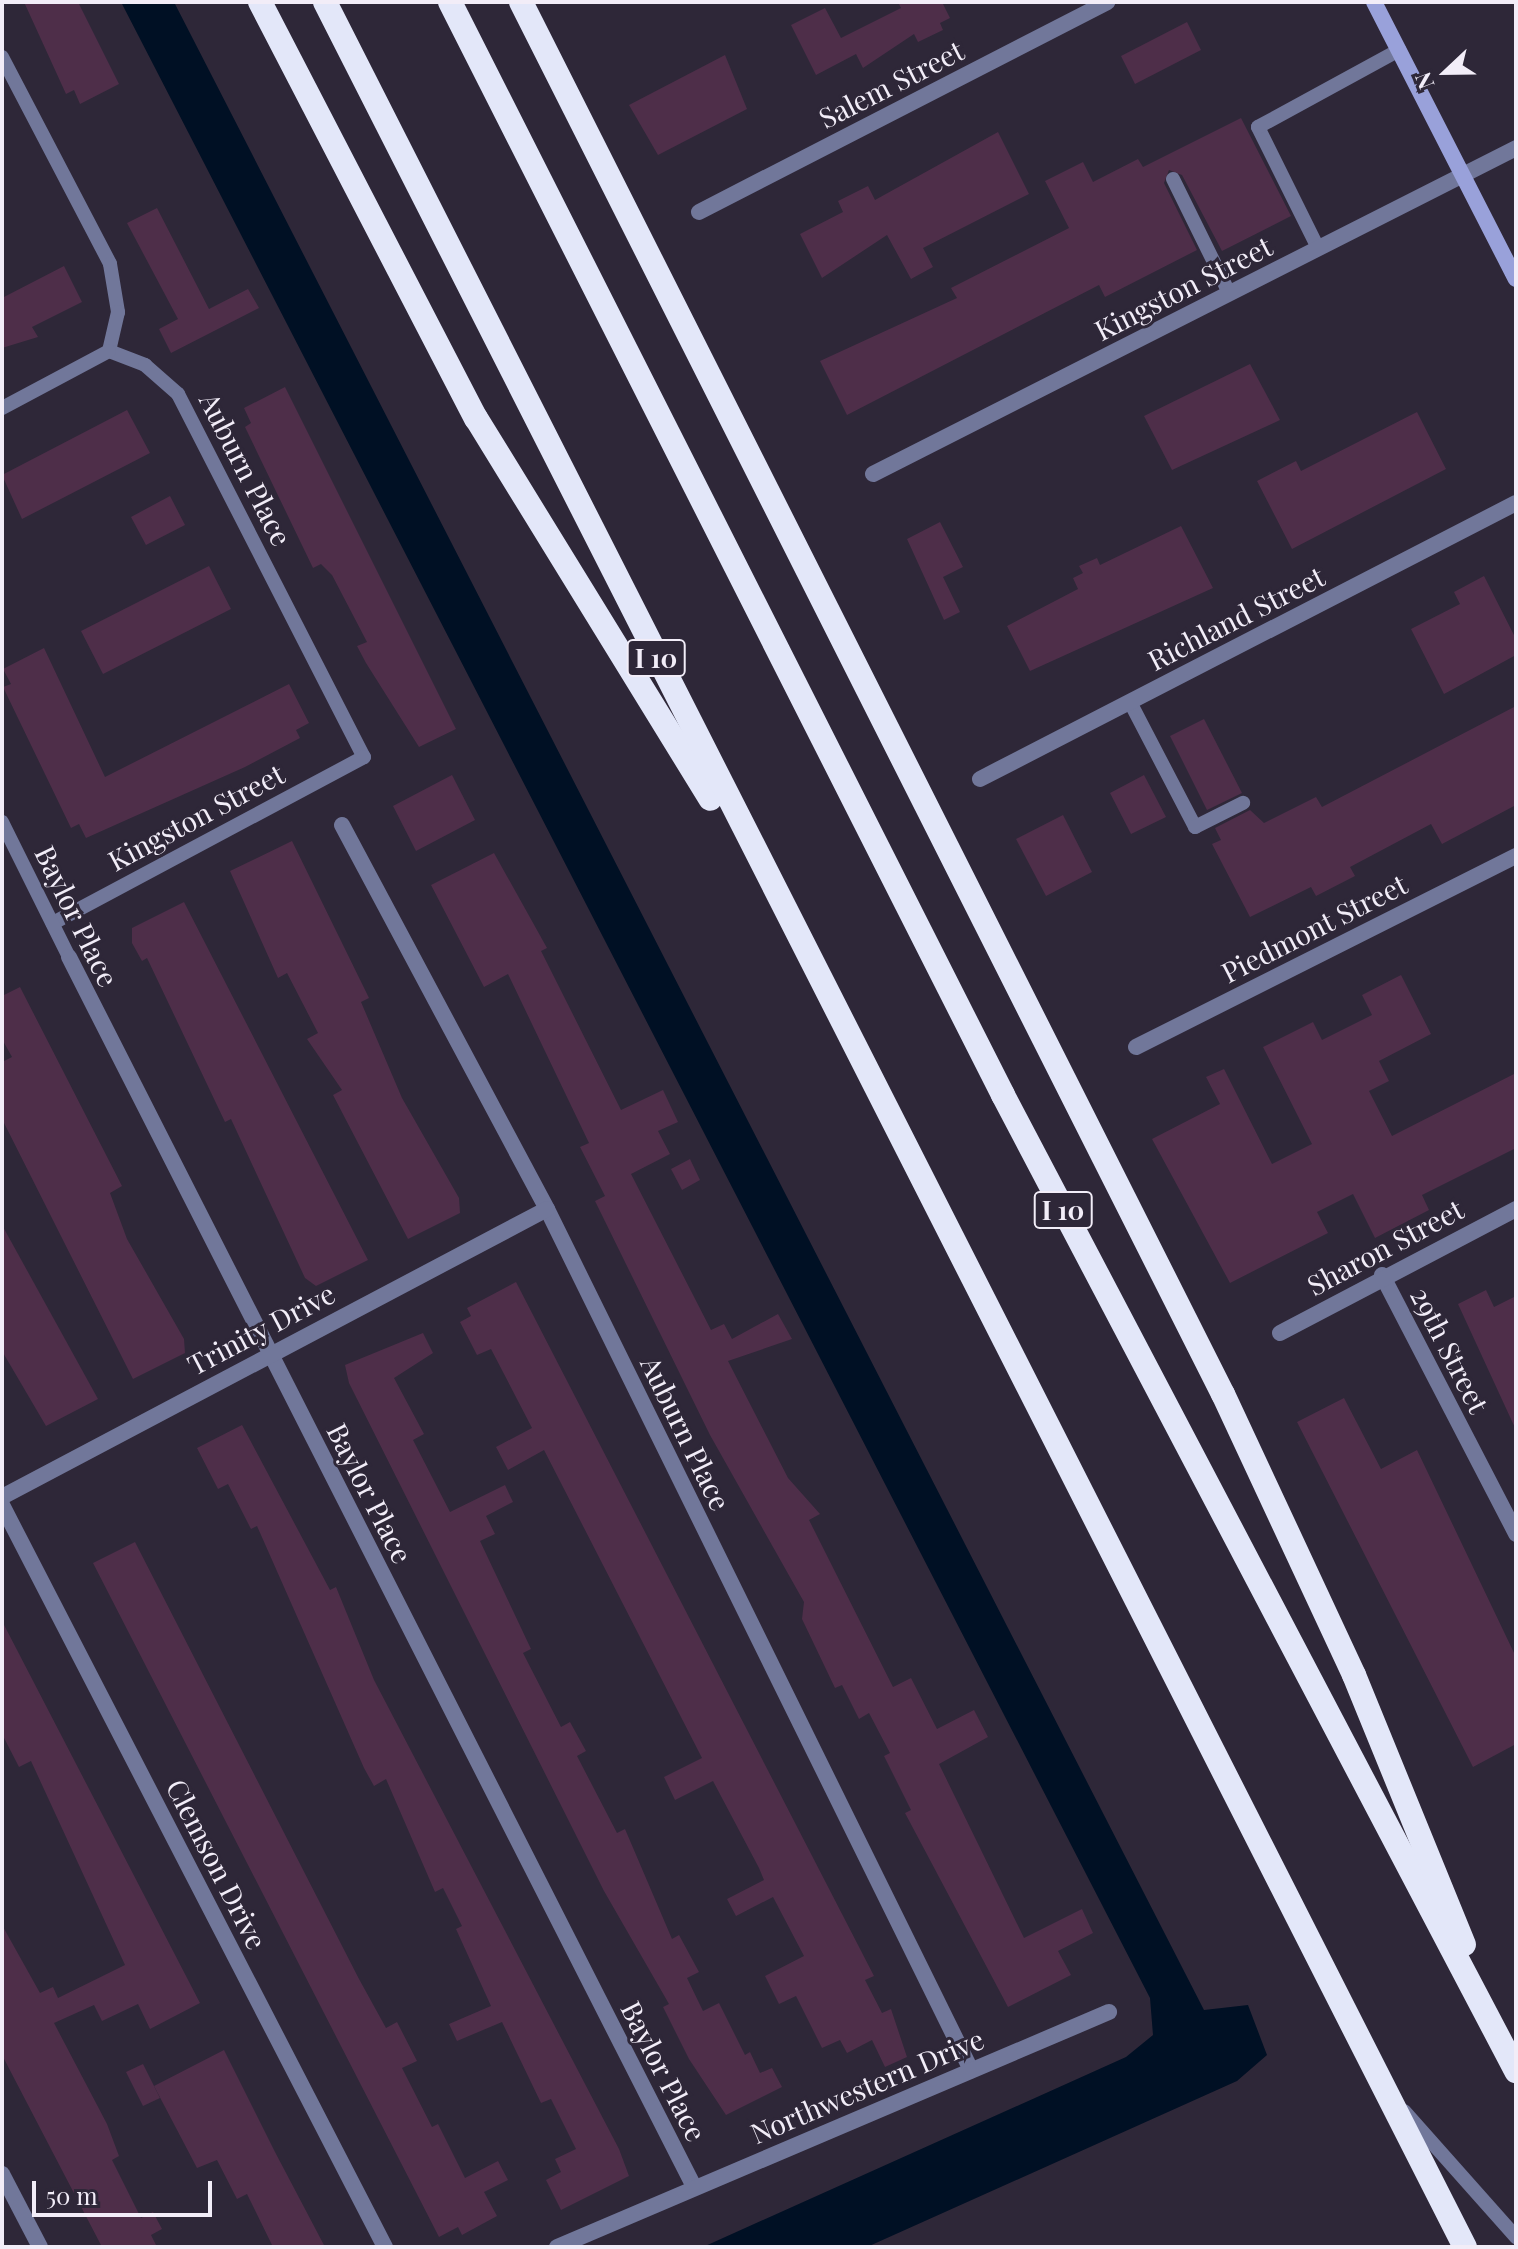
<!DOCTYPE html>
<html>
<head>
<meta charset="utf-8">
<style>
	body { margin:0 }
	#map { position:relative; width:1518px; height:2249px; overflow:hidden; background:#2e2738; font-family:"Playfair Display",serif }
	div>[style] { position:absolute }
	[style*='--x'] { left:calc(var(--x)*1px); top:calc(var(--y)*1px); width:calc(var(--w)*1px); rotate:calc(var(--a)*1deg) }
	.water>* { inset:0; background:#001024 }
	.building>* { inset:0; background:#4e2e49 }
	.lane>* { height:14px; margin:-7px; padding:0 7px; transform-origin:7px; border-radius:7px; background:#71779a }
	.street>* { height:16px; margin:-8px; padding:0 8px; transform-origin:8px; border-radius:8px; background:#71779a }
	.secondary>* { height:16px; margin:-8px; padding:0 8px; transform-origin:8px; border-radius:8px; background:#99a1da }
	.highway>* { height:24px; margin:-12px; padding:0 12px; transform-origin:12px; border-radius:12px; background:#e3e7f9 }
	span { translate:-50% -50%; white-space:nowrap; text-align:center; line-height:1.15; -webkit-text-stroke:6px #2e2738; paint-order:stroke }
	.shield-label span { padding:2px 6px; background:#2e2738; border:2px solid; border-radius:6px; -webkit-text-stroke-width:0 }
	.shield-label { font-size:26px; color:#f2edf8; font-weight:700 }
	.street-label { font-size:28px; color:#f2edf8 }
	.frame { position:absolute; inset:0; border:4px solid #f2edf8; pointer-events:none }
	.north { position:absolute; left:1406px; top:32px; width:80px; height:80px; -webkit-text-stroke:6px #2e2738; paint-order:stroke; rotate:248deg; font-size:22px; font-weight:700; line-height:32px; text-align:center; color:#f2edf8 }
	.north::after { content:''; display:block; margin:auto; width:28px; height:36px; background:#f2edf8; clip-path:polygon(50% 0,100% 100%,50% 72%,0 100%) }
	.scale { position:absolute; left:32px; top:2181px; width:180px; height:36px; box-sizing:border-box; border:4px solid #f2edf8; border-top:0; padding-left:10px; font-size:24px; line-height:28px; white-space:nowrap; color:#f2edf8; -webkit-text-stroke:6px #2e2738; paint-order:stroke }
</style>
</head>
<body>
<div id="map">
	<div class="water">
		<div style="clip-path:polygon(121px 2px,174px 2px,1204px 2010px,1248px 2005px,1267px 2055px,1237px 2081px,867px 2247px,703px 2247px,1126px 2057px,1153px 2035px,1150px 1998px)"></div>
	</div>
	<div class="building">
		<div style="clip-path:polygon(24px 2px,78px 2px,119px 84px,80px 104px,74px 90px,66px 94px)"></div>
		<div style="clip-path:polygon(898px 2px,942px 2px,950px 18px,940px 23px,943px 30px,918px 42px,914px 34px,863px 68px,856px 54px,816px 75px,791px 25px,825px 8px,841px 38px,901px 8px)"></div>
		<div style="clip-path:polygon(1187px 22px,1201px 50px,1135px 84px,1121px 56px)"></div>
		<div style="clip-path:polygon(725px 55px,747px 109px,658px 155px,629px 105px)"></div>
		<div style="clip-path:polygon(1241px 118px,1291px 216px,1222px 251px,1182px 175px,1169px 170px,1164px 183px,1197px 250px,1105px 297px,1099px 285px,847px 415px,820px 361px,957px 298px,951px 288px,1069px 228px,1045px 181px,1083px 162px,1093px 182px,1138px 159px,1143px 167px)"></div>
		<div style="clip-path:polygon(998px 132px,1029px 194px,923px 248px,933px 267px,911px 279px,887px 235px,822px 278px,800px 234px,843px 212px,838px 201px,868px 186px,875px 200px)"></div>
		<div style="clip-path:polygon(157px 208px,209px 309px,248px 289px,259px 308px,171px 353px,159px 329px,178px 319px,127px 223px)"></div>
		<div style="clip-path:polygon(64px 266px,82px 302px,32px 327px,38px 337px,2px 348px,2px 298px)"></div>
		<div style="clip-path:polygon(1250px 364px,1280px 420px,1172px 470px,1144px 416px)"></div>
		<div style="clip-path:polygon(285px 387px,456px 729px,419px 747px,366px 663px,357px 646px,367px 642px,332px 575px,321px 564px,313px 568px,245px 427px,251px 423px,244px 408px)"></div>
		<div style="clip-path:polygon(127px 410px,150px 453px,22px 519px,2px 475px)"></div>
		<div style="clip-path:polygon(1417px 412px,1446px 469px,1292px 549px,1257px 481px,1296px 461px,1301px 471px)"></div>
		<div style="clip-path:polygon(170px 496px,185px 525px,146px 545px,131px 517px)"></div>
		<div style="clip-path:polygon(940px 522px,963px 567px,943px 577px,960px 612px,944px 620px,907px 539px)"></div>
		<div style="clip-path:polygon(1181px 526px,1213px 588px,1030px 671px,1007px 626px,1078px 589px,1073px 578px,1083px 573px,1079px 566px,1097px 558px,1100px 565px)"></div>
		<div style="clip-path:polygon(209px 566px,231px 609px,103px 674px,81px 631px)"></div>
		<div style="clip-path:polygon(1484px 576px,1516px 639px,1516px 655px,1444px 694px,1411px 629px,1460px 604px,1454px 592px)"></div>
		<div style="clip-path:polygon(44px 648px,105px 777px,289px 684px,309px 723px,296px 730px,300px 738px,245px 767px,86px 838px,79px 824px,71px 828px,3px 687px,11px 684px,3px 669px)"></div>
		<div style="clip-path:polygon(1516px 706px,1516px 805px,1442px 844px,1431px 824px,1350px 867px,1355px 876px,1316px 896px,1311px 887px,1250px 917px,1212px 844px,1221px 840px,1215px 828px,1250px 810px,1264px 823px,1316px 797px,1322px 807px)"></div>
		<div style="clip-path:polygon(1204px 719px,1242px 793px,1207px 810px,1170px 736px)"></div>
		<div style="clip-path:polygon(452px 775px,475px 820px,416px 851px,393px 806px)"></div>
		<div style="clip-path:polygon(1144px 775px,1166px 817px,1131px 834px,1110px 793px)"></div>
		<div style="clip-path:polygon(1063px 815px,1092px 872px,1046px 896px,1016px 839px)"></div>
		<div style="clip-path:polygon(292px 841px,369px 998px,361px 1002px,402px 1098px,459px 1198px,460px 1213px,408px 1239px,333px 1095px,342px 1090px,307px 1039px,318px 1033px,287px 973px,278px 978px,230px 871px)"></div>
		<div style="clip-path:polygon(494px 853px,547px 948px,541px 951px,621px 1110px,663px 1090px,678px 1122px,658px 1131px,670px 1154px,631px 1174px,711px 1330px,724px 1324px,732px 1339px,778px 1314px,792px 1339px,728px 1361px,788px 1478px,820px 1514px,809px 1520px,893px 1687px,911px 1678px,937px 1729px,974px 1710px,988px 1737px,939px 1764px,1024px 1938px,1082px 1909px,1093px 1933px,1058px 1951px,1071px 1975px,1008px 2007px,905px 1813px,911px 1810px,884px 1756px,890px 1753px,869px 1713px,859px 1719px,842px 1685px,835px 1688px,802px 1619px,804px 1602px,710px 1435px,595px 1201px,605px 1196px,580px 1147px,589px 1143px,508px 974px,484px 987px,431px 885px)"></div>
		<div style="clip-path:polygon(184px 902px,368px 1260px,316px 1286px,305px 1278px,231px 1119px,225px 1122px,147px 958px,142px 961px,132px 943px,132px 928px)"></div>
		<div style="clip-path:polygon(1401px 975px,1431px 1034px,1379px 1061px,1389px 1081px,1369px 1091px,1392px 1136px,1516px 1073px,1516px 1148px,1422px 1195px,1429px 1210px,1375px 1238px,1353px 1194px,1317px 1212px,1328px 1233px,1230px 1283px,1152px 1139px,1220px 1104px,1206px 1077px,1224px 1069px,1272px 1164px,1312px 1144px,1263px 1047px,1313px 1022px,1322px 1040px,1372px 1015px,1362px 995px)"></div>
		<div style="clip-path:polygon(20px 987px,122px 1186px,110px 1193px,127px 1239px,184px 1339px,185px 1353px,133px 1379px,2px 1119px,2px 1062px,12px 1057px,2px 1039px,2px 996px)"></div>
		<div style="clip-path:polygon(690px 1159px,700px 1180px,682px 1190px,671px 1169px)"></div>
		<div style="clip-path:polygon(2px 1225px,98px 1399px,46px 1426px,2px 1351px)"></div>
		<div style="clip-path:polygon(516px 1282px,874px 1976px,865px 1980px,882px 2013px,891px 2009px,907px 2057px,885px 2067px,872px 2040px,847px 2053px,840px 2040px,822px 2048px,796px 1996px,779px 2004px,765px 1976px,804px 1956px,773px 1897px,736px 1916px,727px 1899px,764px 1880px,759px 1868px,713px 1781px,675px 1800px,664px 1777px,702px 1758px,544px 1450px,508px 1470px,496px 1447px,532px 1428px,491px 1349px,477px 1355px,460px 1322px,471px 1316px,467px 1308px)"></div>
		<div style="clip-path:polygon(1486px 1290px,1494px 1307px,1516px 1296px,1516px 1430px,1458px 1304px)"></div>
		<div style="clip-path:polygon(423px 1333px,433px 1353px,394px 1378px,424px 1434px,413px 1440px,450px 1512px,505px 1485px,513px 1502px,486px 1516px,495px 1534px,480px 1541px,531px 1649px,523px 1653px,561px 1727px,570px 1722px,586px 1751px,577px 1756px,617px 1833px,625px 1829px,672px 1939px,679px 1935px,699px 1972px,687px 1978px,703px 2011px,719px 2003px,745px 2055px,750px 2052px,760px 2073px,772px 2068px,782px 2087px,726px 2115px,689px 2059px,663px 2007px,669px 2004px,604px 1891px,349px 1383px,345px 1365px)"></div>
		<div style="clip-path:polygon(1344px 1398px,1381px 1469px,1417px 1450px,1516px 1657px,1516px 1744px,1473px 1767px,1297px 1422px)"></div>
		<div style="clip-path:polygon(242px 1425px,330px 1590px,336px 1587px,374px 1680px,619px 2149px,629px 2176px,561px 2210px,546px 2180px,561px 2172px,555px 2159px,576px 2149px,551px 2099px,541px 2103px,502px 2022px,457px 2041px,449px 2024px,491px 2006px,456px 1929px,462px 1926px,443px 1888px,435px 1892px,386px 1779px,374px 1786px,364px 1768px,257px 1526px,251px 1529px,228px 1484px,218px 1489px,197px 1448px)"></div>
		<div style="clip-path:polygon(135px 1542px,359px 1979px,386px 2028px,397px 2022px,417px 2061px,402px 2068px,432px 2127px,438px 2124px,465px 2178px,498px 2161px,508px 2180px,484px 2192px,497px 2216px,462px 2235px,458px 2227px,439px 2237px,93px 1563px)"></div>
		<div style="clip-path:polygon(2px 1621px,200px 2003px,150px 2029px,138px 2004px,102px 2021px,94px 2005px,54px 2023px,107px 2124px,119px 2156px,112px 2160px,141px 2218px,153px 2212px,162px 2229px,151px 2235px,157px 2247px,102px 2247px,2px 2055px,2px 1925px,40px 1993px,53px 1987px,58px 1998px,125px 1965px,31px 1761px,19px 1767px,2px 1734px)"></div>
		<div style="clip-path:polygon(224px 2050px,275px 2152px,325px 2247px,273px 2247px,247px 2194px,237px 2199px,217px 2160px,197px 2168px,154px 2086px)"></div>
		<div style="clip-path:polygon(143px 2064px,160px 2098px,143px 2106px,126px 2072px)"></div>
	</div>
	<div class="lane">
		<div style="--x:2;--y:57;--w:233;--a:62.4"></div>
		<div style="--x:110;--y:264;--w:49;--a:80.5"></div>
		<div style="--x:118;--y:312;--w:40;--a:103"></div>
		<div style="--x:109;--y:351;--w:39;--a:21"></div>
		<div style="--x:145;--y:365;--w:44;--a:41.3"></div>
		<div style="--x:178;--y:394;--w:408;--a:62.9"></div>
		<div style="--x:364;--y:757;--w:353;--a:151.9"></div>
		<div style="--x:1173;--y:179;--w:127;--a:63.8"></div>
		<div style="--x:1318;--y:248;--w:135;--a:-116.4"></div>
		<div style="--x:1258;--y:127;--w:161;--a:-28.6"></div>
		<div style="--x:2;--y:408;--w:121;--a:-28"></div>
		<div style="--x:1130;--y:702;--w:141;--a:62.5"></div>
		<div style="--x:1195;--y:827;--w:54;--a:-26.6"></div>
		<div style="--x:2;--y:822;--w:151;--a:63.6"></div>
		<div style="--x:1404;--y:2111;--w:169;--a:48.4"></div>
	</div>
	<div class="street">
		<div style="--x:699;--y:212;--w:459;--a:-27.2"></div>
		<div style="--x:873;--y:474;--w:721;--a:-26.88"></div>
		<div style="--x:980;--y:779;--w:603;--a:-27.25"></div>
		<div style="--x:342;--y:825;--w:435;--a:61.9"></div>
		<div style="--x:547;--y:1209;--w:960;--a:63.78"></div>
		<div style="--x:69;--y:957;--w:1380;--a:63.06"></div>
		<div style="--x:1136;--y:1047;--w:425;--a:-26.7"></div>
		<div style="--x:1382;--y:1275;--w:292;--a:62.6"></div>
		<div style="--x:1280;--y:1333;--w:267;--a:-27.7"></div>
		<div style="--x:2;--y:1497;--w:616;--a:-27.85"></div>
		<div style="--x:2;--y:1505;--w:835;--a:62.7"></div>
		<div style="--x:2;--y:2174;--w:82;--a:62.5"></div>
		<div style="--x:557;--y:2247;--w:600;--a:-23.06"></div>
	</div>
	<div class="secondary">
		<div style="--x:1374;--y:2;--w:311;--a:62.9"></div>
	</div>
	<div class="highway">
		<div style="--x:260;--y:2;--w:469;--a:62.6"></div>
		<div style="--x:476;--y:418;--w:447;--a:58.4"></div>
		<div style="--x:325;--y:2;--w:2518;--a:63.08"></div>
		<div style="--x:450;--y:2;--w:1225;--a:63.16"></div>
		<div style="--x:1003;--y:1095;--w:1103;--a:62.27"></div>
		<div style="--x:521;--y:2;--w:1559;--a:63.24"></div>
		<div style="--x:1223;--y:1394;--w:310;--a:65"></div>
		<div style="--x:1354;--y:1675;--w:291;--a:67.8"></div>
	</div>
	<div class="shield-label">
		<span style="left:656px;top:658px">I 10</span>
		<span style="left:1063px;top:1210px">I 10</span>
	</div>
	<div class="street-label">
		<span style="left:891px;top:84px;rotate:-27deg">Salem Street</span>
		<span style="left:1183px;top:288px;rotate:-27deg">Kingston Street</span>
		<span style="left:246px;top:469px;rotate:63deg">Auburn Place</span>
		<span style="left:1236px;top:618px;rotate:-27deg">Richland Street</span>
		<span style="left:196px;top:817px;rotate:-28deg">Kingston Street</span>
		<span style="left:77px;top:916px;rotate:64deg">Baylor Place</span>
		<span style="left:1314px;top:928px;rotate:-27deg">Piedmont Street</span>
		<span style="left:1385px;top:1247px;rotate:-28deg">Sharon Street</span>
		<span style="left:261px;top:1329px;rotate:-28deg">Trinity Drive</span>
		<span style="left:1450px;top:1350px;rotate:63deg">29th Street</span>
		<span style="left:686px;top:1433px;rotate:64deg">Auburn Place</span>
		<span style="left:370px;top:1493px;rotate:63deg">Baylor Place</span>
		<span style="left:217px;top:1864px;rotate:63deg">Clemson Drive</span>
		<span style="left:664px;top:2071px;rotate:63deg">Baylor Place</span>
		<span style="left:867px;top:2086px;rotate:-23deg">Northwestern Drive</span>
	</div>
	<div class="frame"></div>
	<div class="north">N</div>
	<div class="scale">50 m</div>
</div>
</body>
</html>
